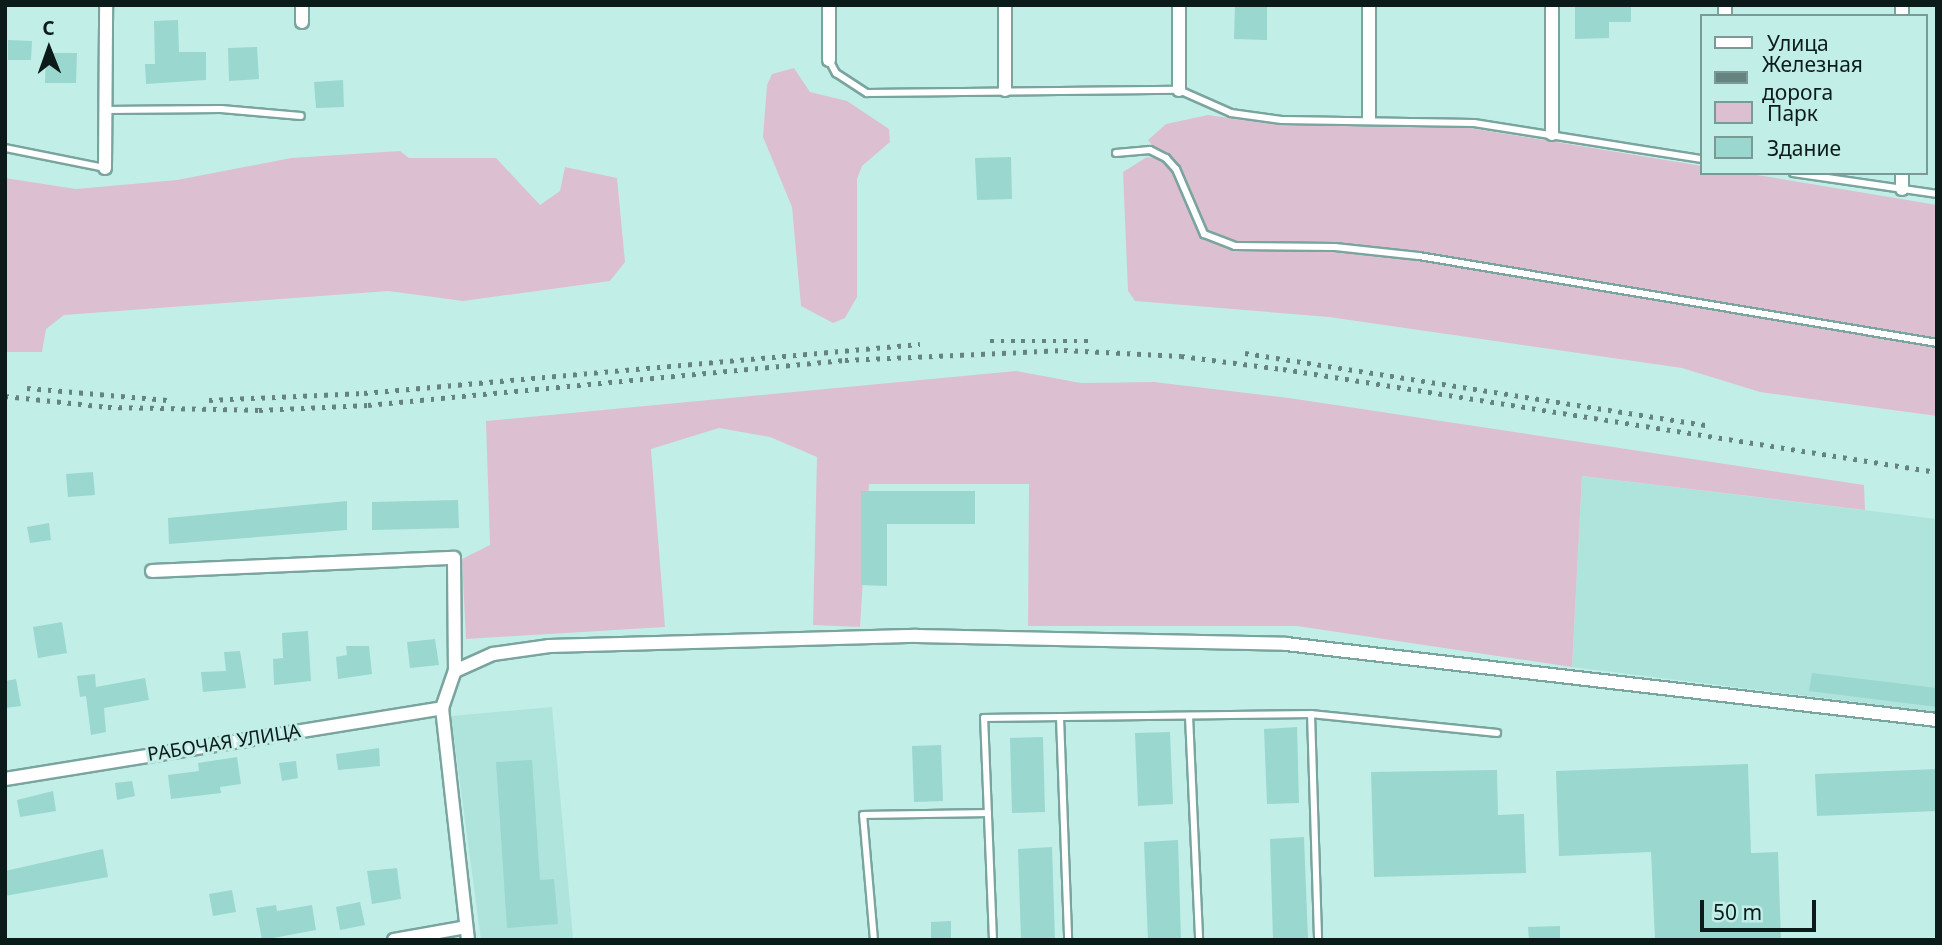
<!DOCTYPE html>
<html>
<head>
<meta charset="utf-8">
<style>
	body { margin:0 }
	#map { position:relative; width:1942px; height:945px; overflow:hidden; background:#c2eee8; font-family:"Noto Sans",sans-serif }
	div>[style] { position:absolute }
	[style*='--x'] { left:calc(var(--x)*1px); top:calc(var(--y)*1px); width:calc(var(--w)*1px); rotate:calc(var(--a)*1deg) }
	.built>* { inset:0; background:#afe4dc }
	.green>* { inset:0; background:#dcc0d2 }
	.building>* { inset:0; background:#9ad7cf }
	.roads { filter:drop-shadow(2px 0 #7aa49e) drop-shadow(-2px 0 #7aa49e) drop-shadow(0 2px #7aa49e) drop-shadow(0 -2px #7aa49e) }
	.service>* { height:6px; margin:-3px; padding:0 3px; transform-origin:3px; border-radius:3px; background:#fff }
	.minor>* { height:12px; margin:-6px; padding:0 6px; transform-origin:6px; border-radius:6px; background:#fff }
	.rail>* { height:4.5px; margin-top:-2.25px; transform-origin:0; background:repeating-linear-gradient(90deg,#65837f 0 3.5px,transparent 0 10.5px) }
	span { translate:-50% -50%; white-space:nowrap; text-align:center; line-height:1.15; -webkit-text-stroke:6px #c2eee8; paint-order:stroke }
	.street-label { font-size:19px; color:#0b1b19 }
	.frame { position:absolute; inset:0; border:7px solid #0b1b19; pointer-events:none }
	.legend { position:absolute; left:1700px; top:14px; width:228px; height:161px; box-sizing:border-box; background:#c2eee8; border:2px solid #799a95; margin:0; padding:9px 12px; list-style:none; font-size:21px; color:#0b1b19 }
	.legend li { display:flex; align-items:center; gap:14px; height:35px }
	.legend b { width:35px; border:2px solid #799a95 }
	.north { position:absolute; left:14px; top:14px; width:70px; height:70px; -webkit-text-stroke:5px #c2eee8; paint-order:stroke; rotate:359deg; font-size:19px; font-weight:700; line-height:28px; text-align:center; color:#0b1b19 }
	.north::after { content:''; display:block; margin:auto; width:24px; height:32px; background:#0b1b19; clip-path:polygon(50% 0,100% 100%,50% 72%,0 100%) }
	.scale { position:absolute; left:1700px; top:900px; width:116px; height:32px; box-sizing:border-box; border:4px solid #0b1b19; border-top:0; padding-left:9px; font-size:21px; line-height:24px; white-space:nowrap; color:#0b1b19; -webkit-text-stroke:5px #c2eee8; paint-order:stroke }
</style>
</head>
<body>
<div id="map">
	<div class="built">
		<div style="clip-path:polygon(1582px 476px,1937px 519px,1937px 712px,1572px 667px)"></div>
		<div style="clip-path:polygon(552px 707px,573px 938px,481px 940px,451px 716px)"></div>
	</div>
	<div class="green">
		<div style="clip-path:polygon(794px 68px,810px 92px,847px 101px,889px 129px,890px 142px,862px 166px,857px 179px,857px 297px,845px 318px,833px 323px,801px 306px,792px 207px,763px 137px,767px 85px,772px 74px)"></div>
		<div style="clip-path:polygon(1208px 115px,1282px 125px,1470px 128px,1702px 166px,1702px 173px,1745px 173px,1937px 205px,1937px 416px,1760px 392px,1682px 368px,1329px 317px,1135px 301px,1128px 291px,1123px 172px,1147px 157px,1164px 160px,1148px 140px,1166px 124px)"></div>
		<div style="clip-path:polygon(400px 151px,409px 158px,496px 158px,540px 205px,560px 191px,565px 167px,617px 178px,625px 262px,610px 281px,463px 301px,388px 291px,64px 315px,46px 329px,42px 352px,5px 352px,5px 178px,76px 189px,177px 180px,291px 158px)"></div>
		<div style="clip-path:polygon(1016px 371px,1081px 383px,1154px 382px,1289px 398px,1864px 485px,1865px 510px,1582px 476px,1572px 667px,1297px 626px,1028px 626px,1029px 484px,869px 484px,860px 627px,813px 625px,817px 457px,770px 437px,719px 428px,651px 449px,665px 627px,466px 639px,462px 559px,490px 545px,486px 421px)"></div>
	</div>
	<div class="building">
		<div style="clip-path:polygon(1235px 5px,1267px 5px,1267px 40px,1234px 39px)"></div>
		<div style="clip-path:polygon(1575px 5px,1631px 5px,1631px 22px,1609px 22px,1609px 38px,1575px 39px)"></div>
		<div style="clip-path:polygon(178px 20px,179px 52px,206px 52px,206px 80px,146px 84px,145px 64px,155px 64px,154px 21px)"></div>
		<div style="clip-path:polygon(8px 40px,32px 41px,31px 60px,8px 60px)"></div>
		<div style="clip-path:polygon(257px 47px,259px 79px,229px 81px,228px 48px)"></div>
		<div style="clip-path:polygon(46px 53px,77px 53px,76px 83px,45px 83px)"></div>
		<div style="clip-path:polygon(343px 80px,344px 107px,316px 108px,314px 82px)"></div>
		<div style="clip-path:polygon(1011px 157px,1012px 199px,977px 200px,975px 158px)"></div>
		<div style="clip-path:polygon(93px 472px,95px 495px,68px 497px,66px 474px)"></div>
		<div style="clip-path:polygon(861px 491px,975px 491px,975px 524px,887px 524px,887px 586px,861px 585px)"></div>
		<div style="clip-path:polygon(458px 500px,459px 528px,372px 530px,372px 502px)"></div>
		<div style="clip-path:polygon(347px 501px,347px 530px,169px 544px,168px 518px)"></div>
		<div style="clip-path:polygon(49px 523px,51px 540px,30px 543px,27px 527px)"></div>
		<div style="clip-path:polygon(62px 622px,67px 653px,38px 658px,33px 627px)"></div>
		<div style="clip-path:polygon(308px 631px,311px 681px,274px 685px,273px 659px,283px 658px,282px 633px)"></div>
		<div style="clip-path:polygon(435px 639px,439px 665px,410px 668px,407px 642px)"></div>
		<div style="clip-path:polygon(346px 646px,369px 646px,372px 674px,338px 679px,336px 657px,347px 655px)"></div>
		<div style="clip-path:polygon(240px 651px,246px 688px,203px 692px,201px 672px,226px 671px,224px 652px)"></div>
		<div style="clip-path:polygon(1812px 673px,1937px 688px,1937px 707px,1809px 691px)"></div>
		<div style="clip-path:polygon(95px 674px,96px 687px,145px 678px,149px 700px,104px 708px,106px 732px,91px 735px,86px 696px,80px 697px,77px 676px)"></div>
		<div style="clip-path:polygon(16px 679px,21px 706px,5px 708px,5px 681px)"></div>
		<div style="clip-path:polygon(1297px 727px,1299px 803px,1267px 804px,1264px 729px)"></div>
		<div style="clip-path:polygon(1170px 732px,1173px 804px,1138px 806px,1135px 733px)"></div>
		<div style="clip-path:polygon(1043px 737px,1045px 812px,1012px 813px,1010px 738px)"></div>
		<div style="clip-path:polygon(941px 745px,943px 801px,914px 802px,912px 746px)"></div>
		<div style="clip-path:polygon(379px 748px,380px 766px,338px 770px,336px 754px)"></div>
		<div style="clip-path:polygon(237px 757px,241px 784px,220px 787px,221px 793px,171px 799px,168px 775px,199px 771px,198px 763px)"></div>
		<div style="clip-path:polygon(532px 760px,540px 880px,554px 879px,558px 924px,507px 928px,496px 762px)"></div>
		<div style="clip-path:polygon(296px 761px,298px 778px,282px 781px,279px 763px)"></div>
		<div style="clip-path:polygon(1748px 764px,1751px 853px,1778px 852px,1781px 940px,1655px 940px,1651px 852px,1559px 856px,1556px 771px)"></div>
		<div style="clip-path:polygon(1937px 769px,1937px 811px,1817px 816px,1815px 774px)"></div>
		<div style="clip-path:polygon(1497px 770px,1498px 815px,1524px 814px,1526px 873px,1374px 877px,1371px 772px)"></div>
		<div style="clip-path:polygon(132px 781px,135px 796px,117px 800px,115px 783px)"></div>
		<div style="clip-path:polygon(53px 791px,56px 811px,20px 817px,17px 800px)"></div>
		<div style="clip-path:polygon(1304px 837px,1308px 940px,1273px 940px,1270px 839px)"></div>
		<div style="clip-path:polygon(1178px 840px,1181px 940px,1148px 940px,1144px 842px)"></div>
		<div style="clip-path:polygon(1052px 847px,1055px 940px,1021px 940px,1018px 849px)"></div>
		<div style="clip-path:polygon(103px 849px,108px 877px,5px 896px,5px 871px)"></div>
		<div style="clip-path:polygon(397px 868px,401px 899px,372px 904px,367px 871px)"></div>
		<div style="clip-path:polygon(232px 890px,236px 912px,213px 916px,209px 894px)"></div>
		<div style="clip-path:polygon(360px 902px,365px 925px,340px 930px,336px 907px)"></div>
		<div style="clip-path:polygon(276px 905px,277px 911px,312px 905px,316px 930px,262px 940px,256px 908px)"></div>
		<div style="clip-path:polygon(951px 921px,951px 940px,931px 940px,931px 922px)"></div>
		<div style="clip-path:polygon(1560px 926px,1560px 940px,1529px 940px,1528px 927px)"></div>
	</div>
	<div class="roads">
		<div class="service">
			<div style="--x:829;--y:60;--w:15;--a:62"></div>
			<div style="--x:836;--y:73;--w:37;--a:33"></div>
			<div style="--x:867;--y:93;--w:312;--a:-0.6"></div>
			<div style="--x:1179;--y:90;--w:57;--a:23.9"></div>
			<div style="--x:1231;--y:113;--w:51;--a:7.8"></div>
			<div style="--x:1282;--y:120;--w:192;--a:0.9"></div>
			<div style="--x:1474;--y:123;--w:231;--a:9"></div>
			<div style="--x:105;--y:110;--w:116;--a:-0.5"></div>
			<div style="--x:221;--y:109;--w:80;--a:5"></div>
			<div style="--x:5;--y:148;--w:102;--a:11.3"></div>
			<div style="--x:1116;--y:153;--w:34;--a:-5"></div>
			<div style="--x:1150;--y:150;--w:18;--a:27"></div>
			<div style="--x:1166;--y:158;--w:15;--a:48"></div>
			<div style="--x:1176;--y:169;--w:71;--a:66.7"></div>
			<div style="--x:1204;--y:234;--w:33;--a:21"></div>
			<div style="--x:1235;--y:246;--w:100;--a:0.6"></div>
			<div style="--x:1335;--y:247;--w:84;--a:6.1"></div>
			<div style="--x:1419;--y:256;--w:525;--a:9.53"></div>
			<div style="--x:1793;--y:173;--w:146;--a:8.3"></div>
			<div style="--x:1311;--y:714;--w:187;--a:5.8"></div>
			<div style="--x:1189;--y:716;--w:224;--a:87.4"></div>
			<div style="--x:1060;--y:717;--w:223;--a:87.9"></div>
			<div style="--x:874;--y:940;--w:125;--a:-95"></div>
			<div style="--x:863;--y:815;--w:125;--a:-0.9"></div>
			<div style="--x:993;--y:940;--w:222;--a:-92.3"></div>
			<div style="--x:984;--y:718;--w:327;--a:-0.7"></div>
			<div style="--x:1311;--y:714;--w:226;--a:88.2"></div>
		</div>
		<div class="minor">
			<div style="--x:302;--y:5;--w:17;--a:90"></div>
			<div style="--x:829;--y:5;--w:55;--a:90"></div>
			<div style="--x:1005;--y:5;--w:85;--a:90"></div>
			<div style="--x:1552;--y:5;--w:129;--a:90"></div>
			<div style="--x:1725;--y:16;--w:11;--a:-90"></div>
			<div style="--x:1902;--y:16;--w:11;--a:-90"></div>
			<div style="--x:1179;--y:90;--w:85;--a:-90"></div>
			<div style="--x:1369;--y:118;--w:113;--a:-90"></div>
			<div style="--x:105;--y:168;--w:163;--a:-89.6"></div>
			<div style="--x:1902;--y:189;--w:16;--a:-90"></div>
			<div style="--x:152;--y:571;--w:302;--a:-2.5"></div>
			<div style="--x:454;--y:558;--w:113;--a:89.5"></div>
			<div style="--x:5;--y:779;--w:443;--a:-9.2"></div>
			<div style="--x:394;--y:940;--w:73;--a:-10.2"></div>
			<div style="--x:468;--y:940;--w:233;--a:-96.4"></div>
			<div style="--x:442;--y:708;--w:39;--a:-71"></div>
			<div style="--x:455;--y:671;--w:42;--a:-24.1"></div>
			<div style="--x:493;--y:654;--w:57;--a:-8.1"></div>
			<div style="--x:549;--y:646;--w:368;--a:-1.6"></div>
			<div style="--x:917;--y:636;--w:369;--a:1.2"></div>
			<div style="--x:1286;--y:644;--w:655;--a:6.66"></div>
		</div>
	</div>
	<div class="rail">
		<div style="--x:990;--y:341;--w:102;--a:0"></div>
		<div style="--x:1245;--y:353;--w:466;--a:8.9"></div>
		<div style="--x:27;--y:388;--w:141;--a:4.9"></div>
		<div style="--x:5;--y:396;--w:104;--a:6.1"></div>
		<div style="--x:108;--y:407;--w:151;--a:1.1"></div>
		<div style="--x:259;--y:410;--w:109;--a:-2.6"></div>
		<div style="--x:368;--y:405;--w:479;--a:-5.4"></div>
		<div style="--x:845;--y:360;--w:219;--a:-2.6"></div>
		<div style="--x:1064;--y:350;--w:117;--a:2.9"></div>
		<div style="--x:1181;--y:356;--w:103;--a:7.3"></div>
		<div style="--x:1283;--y:369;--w:662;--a:8.95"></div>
		<div style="--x:209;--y:400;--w:155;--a:-2.6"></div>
		<div style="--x:364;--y:393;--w:558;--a:-5.04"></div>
	</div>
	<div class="street-label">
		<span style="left:224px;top:743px;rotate:-9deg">РАБОЧАЯ УЛИЦА</span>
	</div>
	<div class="frame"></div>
	<ul class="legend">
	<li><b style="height:9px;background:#fff"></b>Улица</li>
	<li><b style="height:9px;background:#65837f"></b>Железная дорога</li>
	<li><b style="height:19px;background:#dcc0d2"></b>Парк</li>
	<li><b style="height:19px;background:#9ad7cf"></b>Здание</li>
	</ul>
	<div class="north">С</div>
	<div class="scale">50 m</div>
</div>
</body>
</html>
